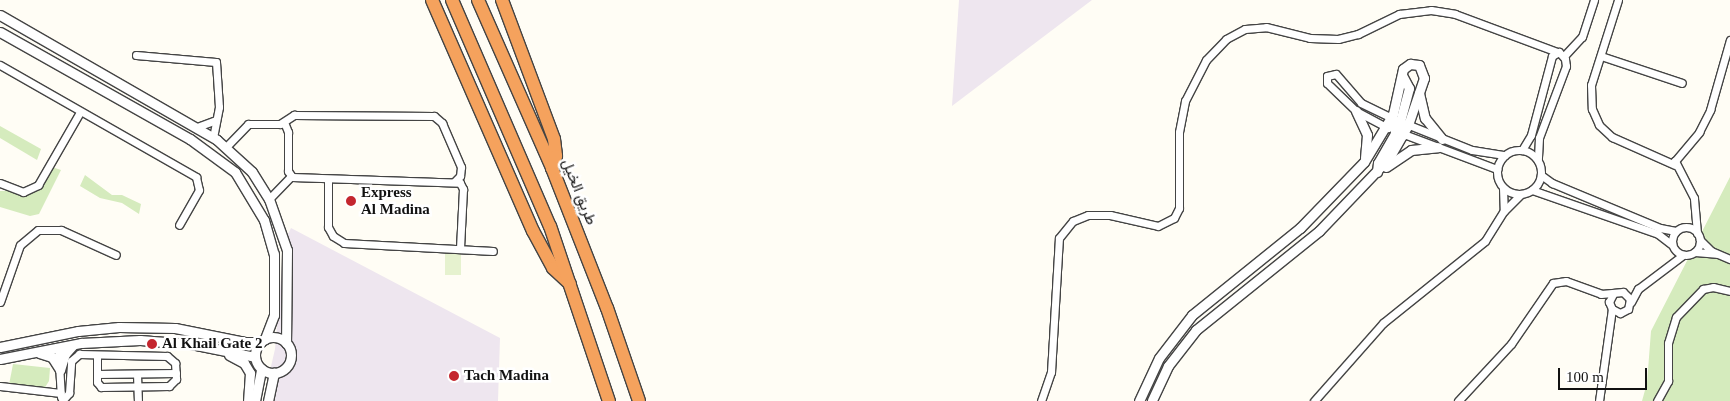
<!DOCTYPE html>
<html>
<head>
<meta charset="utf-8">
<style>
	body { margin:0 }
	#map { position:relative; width:1730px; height:401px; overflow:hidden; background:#fffdf5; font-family:"Times New Roman",Vazirmatn,serif }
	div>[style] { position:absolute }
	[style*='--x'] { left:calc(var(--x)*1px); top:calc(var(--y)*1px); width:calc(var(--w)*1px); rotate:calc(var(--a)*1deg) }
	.industrial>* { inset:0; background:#eee6ef }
	.green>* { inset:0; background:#d5ebbd }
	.pitch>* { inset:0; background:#e6f2cf }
	.roads { filter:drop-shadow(1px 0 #444) drop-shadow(-1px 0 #444) drop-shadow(0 1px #444) drop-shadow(0 -1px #444) }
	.minor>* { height:7px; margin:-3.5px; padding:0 3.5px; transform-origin:3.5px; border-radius:3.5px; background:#fff }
	.minor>.ring { margin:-3.5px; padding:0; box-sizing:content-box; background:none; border:7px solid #fff; border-radius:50% }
	.tertiary>* { height:9px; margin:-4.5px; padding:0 4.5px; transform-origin:4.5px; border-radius:4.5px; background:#fff }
	.tertiary>.ring { margin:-4.5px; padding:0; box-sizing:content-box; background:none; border:9px solid #fff; border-radius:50% }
	.motorway>* { height:12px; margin:-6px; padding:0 6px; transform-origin:6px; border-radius:6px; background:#f5a25d }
	.dots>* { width:14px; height:14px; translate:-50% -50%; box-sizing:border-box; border:2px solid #fff; border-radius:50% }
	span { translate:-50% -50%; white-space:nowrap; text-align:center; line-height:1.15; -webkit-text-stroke:5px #fff; paint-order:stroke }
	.poi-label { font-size:15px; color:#111; font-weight:700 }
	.left { translate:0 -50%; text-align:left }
	.street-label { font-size:15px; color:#111 }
	.scale { position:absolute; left:1558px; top:368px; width:89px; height:22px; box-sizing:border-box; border:2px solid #111; border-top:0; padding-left:6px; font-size:15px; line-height:18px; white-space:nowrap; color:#111; -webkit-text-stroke:4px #fff; paint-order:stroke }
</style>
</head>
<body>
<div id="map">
	<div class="industrial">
		<div style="clip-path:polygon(959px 0,1092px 0,952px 106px)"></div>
		<div style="clip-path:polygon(291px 228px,500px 338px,498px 401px,263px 401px,275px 349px,284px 242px)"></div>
	</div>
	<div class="green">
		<div style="clip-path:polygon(0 126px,41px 149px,37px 160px,0 138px)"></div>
		<div style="clip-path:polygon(52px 167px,61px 170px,39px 214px,30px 216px,0 207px,0 191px,31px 191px)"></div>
		<div style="clip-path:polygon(85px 175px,112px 195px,122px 195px,141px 204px,139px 214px,122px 203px,100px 198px,80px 186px)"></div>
		<div style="clip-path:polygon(1730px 177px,1730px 401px,1642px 401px,1647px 383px,1651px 331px)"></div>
		<div style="clip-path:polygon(13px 364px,50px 368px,49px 381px,44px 389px,9px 385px)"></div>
	</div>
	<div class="pitch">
		<div style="clip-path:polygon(445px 252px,461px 252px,461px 275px,445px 275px)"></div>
	</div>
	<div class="roads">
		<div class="minor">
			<div style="--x:1618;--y:0;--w:89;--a:107.6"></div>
			<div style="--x:1591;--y:85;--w:24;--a:88"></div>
			<div style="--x:1592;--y:109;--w:17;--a:66"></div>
			<div style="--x:1599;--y:125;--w:18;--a:43"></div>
			<div style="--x:1612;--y:137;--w:69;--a:24"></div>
			<div style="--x:136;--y:55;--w:80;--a:5"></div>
			<div style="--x:216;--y:62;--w:45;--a:86.2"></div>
			<div style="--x:219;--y:107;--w:31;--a:101"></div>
			<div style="--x:1564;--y:56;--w:26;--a:-47"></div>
			<div style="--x:1582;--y:37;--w:39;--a:-72"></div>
			<div style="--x:1601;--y:56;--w:85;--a:18.4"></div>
			<div style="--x:0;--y:65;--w:226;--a:29.7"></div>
			<div style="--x:196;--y:177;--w:13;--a:77"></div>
			<div style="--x:199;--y:190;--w:40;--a:119.7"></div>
			<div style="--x:284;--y:122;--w:11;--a:68"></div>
			<div style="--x:288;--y:132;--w:39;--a:90"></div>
			<div style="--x:288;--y:171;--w:7;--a:56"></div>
			<div style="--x:292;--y:177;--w:168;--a:2"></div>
			<div style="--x:460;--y:183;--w:7;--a:63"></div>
			<div style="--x:463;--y:189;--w:60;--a:92.9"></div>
			<div style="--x:1404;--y:123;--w:73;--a:21.7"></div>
			<div style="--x:1472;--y:150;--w:33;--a:9"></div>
			<div style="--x:197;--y:127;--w:20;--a:-20"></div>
			<div style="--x:1388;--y:128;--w:36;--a:-152"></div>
			<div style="--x:1356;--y:111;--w:40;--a:-136"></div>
			<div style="--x:1327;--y:83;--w:7;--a:-90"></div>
			<div style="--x:1327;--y:76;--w:9;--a:-13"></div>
			<div style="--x:1336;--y:74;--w:38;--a:49"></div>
			<div style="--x:1361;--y:103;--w:37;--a:26"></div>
			<div style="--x:1401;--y:133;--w:103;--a:20.6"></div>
			<div style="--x:226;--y:147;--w:32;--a:-46"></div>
			<div style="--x:248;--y:124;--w:32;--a:0"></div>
			<div style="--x:280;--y:124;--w:17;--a:-33"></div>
			<div style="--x:294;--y:115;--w:140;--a:0.4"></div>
			<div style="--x:434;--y:116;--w:11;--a:41"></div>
			<div style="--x:442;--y:123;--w:48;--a:66.6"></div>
			<div style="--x:461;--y:167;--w:9;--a:96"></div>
			<div style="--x:460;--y:176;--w:8;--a:135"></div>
			<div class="ring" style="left:1497px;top:150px;width:37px;height:37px"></div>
			<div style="--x:1522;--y:150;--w:17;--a:-59"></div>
			<div style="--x:1531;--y:135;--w:82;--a:-75.1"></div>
			<div style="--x:1552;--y:56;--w:8;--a:-30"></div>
			<div style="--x:1559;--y:52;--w:9;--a:49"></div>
			<div style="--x:1565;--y:59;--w:7;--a:82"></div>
			<div style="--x:1566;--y:66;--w:77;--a:110.6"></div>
			<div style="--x:1539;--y:138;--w:22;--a:93"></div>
			<div style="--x:1541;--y:175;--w:14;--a:36"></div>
			<div style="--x:1552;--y:183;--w:117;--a:22.6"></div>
			<div style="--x:1660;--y:228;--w:16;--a:11"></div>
			<div style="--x:328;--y:179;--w:48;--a:90"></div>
			<div style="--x:328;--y:227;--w:10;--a:61"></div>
			<div style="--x:333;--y:236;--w:13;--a:32"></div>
			<div style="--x:344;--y:243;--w:149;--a:3.1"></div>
			<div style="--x:0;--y:183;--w:25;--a:21"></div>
			<div style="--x:23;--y:192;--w:17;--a:-25"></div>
			<div style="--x:38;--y:185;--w:84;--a:-60.1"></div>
			<div style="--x:1503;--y:188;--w:23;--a:88"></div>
			<div style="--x:1532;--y:190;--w:133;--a:19.2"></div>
			<div style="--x:1658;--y:234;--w:16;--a:38"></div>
			<div style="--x:269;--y:199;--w:32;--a:-46"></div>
			<div class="ring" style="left:1672px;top:227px;width:21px;height:21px"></div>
			<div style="--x:1697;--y:233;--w:35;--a:-95"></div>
			<div style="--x:1694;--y:198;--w:42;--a:-117.2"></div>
			<div style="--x:1675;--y:161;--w:38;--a:-50"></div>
			<div style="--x:1699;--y:132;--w:25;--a:-63"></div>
			<div style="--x:1710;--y:110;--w:73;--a:-74.1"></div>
			<div style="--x:1700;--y:240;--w:16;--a:45"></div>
			<div style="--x:1711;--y:251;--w:21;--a:23"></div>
			<div style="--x:1695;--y:252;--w:21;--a:5"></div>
			<div style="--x:0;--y:302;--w:60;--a:-70.7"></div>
			<div style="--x:20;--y:245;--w:23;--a:-40"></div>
			<div style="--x:38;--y:230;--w:23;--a:0"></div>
			<div style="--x:61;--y:230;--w:60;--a:24.4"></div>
			<div style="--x:1631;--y:302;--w:15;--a:-62"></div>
			<div style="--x:1638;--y:289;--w:56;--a:-37.1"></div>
			<div style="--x:58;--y:347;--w:50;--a:86.6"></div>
			<div style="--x:97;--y:374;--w:79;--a:-0.7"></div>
			<div style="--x:137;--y:374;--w:27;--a:88"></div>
			<div style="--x:0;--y:386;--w:61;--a:6.5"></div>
			<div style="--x:62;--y:401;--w:11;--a:-49"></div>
			<div style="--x:69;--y:393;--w:32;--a:-86"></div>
			<div style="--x:71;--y:361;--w:11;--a:-41"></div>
			<div style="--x:79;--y:354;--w:88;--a:1.3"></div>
			<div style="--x:167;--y:356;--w:11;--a:41"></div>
			<div style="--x:175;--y:363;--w:16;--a:86"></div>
			<div style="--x:176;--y:379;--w:10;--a:135"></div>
			<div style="--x:169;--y:386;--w:68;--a:179.2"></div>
			<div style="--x:101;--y:387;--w:6;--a:-129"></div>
			<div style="--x:97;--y:382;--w:26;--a:-90"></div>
			<div style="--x:1041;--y:401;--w:31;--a:-71"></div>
			<div style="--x:1051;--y:372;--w:134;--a:-86.6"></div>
			<div style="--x:1059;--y:238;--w:22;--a:-51"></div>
			<div style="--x:1073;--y:221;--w:16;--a:-22"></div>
			<div style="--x:1088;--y:215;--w:22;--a:0"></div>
			<div style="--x:1110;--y:215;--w:49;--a:12.9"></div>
			<div style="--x:1158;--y:226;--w:18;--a:-27"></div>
			<div style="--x:1174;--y:218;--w:11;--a:-63"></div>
			<div style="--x:1179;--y:208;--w:76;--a:-90"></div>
			<div style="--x:1179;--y:132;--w:32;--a:-79"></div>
			<div style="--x:1185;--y:101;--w:46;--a:-62.9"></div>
			<div style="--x:1206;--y:60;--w:29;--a:-46"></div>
			<div style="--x:1226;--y:39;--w:21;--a:-28"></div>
			<div style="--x:1245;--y:29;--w:21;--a:-5"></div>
			<div style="--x:1266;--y:27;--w:45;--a:14"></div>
			<div style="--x:1310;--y:38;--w:28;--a:2"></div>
			<div style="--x:1338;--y:39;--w:21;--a:-14"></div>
			<div style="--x:1358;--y:34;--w:46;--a:-26"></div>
			<div style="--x:1399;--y:14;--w:32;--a:-7"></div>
			<div style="--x:1431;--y:10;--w:24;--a:9"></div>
			<div style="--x:1455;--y:14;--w:109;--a:20.4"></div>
			<div style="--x:1314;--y:401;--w:104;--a:-48.5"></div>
			<div style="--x:1383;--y:323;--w:131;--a:-38.8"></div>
			<div style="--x:1485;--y:241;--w:36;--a:-58"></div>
			<div style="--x:1504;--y:211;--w:23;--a:-45"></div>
			<div style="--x:1458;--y:401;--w:78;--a:-47.1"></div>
			<div style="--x:1511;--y:344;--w:74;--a:-55.5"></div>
			<div style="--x:1553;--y:283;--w:13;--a:-9"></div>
			<div style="--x:1566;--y:281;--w:37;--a:20"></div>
			<div style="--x:1601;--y:294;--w:22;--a:-5"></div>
			<div style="--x:1623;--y:292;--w:10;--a:45"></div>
			<div style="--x:1630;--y:299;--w:10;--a:101"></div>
			<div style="--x:1628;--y:309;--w:9;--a:153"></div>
			<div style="--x:1620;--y:313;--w:9;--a:-153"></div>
			<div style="--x:1612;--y:309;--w:8;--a:-113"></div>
			<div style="--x:1609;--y:302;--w:9;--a:-63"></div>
			<div style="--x:1599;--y:401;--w:93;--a:-82"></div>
			<div style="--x:1657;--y:401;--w:23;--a:-61"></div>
			<div style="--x:1668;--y:381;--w:38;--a:-90"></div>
			<div style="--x:1668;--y:343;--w:27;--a:-73"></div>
			<div style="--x:1676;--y:317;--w:39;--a:-46"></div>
			<div style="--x:1703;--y:289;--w:10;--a:-11"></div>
			<div style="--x:1713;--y:287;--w:17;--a:13"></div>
		</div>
		<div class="tertiary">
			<div style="--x:0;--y:15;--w:250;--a:29.9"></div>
			<div style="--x:217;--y:140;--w:47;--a:42.4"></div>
			<div style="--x:252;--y:172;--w:32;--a:58"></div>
			<div style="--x:269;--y:199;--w:54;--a:70.6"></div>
			<div style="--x:287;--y:250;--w:93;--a:90.6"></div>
			<div style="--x:0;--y:32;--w:218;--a:29.4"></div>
			<div style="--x:190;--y:139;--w:56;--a:36.3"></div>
			<div style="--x:235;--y:172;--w:56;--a:58.9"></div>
			<div style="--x:264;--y:220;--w:35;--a:74"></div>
			<div style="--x:274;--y:254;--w:61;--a:90"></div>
			<div style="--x:274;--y:315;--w:26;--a:111"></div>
			<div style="--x:1402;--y:75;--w:15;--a:62"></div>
			<div style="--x:1409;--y:88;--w:34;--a:105"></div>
			<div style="--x:1400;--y:121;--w:14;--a:73"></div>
			<div style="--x:1419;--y:93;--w:26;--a:77"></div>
			<div style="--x:1425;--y:118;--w:27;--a:51"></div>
			<div style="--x:1356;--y:111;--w:26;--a:65"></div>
			<div style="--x:1367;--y:135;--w:23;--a:95"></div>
			<div style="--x:1386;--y:167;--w:30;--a:-34"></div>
			<div style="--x:1411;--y:150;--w:27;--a:-6"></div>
			<div style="--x:1377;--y:172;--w:9;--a:-84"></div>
			<div style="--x:1378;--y:163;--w:34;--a:-60"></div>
			<div style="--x:1395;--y:133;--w:13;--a:-94"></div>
			<div class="ring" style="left:255px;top:337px;width:27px;height:27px"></div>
			<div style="--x:0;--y:347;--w:80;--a:-11.6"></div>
			<div style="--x:78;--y:331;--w:41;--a:-5.6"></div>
			<div style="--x:119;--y:327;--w:56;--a:1"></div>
			<div style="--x:175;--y:328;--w:71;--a:11.3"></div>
			<div style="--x:245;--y:342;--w:16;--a:0"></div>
			<div style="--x:39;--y:353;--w:14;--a:17"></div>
			<div style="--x:52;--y:357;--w:15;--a:58"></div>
			<div style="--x:229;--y:355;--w:17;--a:28"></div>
			<div style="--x:244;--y:363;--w:12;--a:59"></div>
			<div style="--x:250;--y:373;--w:28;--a:94"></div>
			<div style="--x:0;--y:359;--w:83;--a:-11.2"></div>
			<div style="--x:81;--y:343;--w:59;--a:-2.9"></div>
			<div style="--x:140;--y:340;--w:51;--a:4.5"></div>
			<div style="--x:191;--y:344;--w:65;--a:11.5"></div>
			<div style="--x:60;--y:370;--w:17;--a:-73"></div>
			<div style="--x:65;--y:354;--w:12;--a:-48"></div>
			<div style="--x:255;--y:401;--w:33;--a:-79"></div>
			<div style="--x:268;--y:401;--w:29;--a:-78"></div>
			<div style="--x:1139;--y:401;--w:47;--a:-65.1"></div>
			<div style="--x:1159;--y:358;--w:54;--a:-52.5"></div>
			<div style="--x:1192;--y:315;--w:139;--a:-38.9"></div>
			<div style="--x:1300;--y:228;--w:92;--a:-45.9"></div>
			<div style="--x:1364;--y:162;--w:56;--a:-58.9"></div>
			<div style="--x:1393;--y:114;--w:46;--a:-77.5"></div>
			<div style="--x:1403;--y:69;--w:9;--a:-36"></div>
			<div style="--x:1410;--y:64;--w:9;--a:6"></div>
			<div style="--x:1419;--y:65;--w:14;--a:69"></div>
			<div style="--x:1424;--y:78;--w:50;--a:108.8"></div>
			<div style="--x:1408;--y:125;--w:38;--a:120"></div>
			<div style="--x:1389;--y:158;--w:101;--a:133.8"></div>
			<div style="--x:1319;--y:231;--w:158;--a:141.2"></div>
			<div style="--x:1196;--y:330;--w:46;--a:127.9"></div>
			<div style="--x:1168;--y:366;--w:38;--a:115"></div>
		</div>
		<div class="motorway">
			<div style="--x:432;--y:0;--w:252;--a:66.4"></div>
			<div style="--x:533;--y:231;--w:42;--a:61.6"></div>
			<div style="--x:553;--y:268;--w:23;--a:43"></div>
			<div style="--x:452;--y:0;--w:246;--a:66.6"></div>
			<div style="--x:550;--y:226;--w:185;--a:71.4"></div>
			<div style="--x:478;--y:0;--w:184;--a:66.2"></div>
			<div style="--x:552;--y:168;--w:150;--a:68.6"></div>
			<div style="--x:607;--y:308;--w:98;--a:71"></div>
			<div style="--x:502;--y:0;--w:148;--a:69.5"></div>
			<div style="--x:554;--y:139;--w:17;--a:83"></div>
			<div style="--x:556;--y:156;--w:13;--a:108"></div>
		</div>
	</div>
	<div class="dots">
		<div style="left:351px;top:201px;background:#c4262e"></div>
		<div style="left:152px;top:344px;background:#c4262e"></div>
		<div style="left:454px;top:376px;background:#c4262e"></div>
	</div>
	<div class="poi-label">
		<span class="left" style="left:361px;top:201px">Express<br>Al Madina</span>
		<span class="left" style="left:162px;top:344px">Al Khail Gate 2</span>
		<span class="left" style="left:464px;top:376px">Tach Madina</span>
	</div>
	<div class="street-label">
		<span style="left:579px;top:192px;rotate:68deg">طريق الخيل</span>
	</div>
	<div class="scale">100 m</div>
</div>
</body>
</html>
